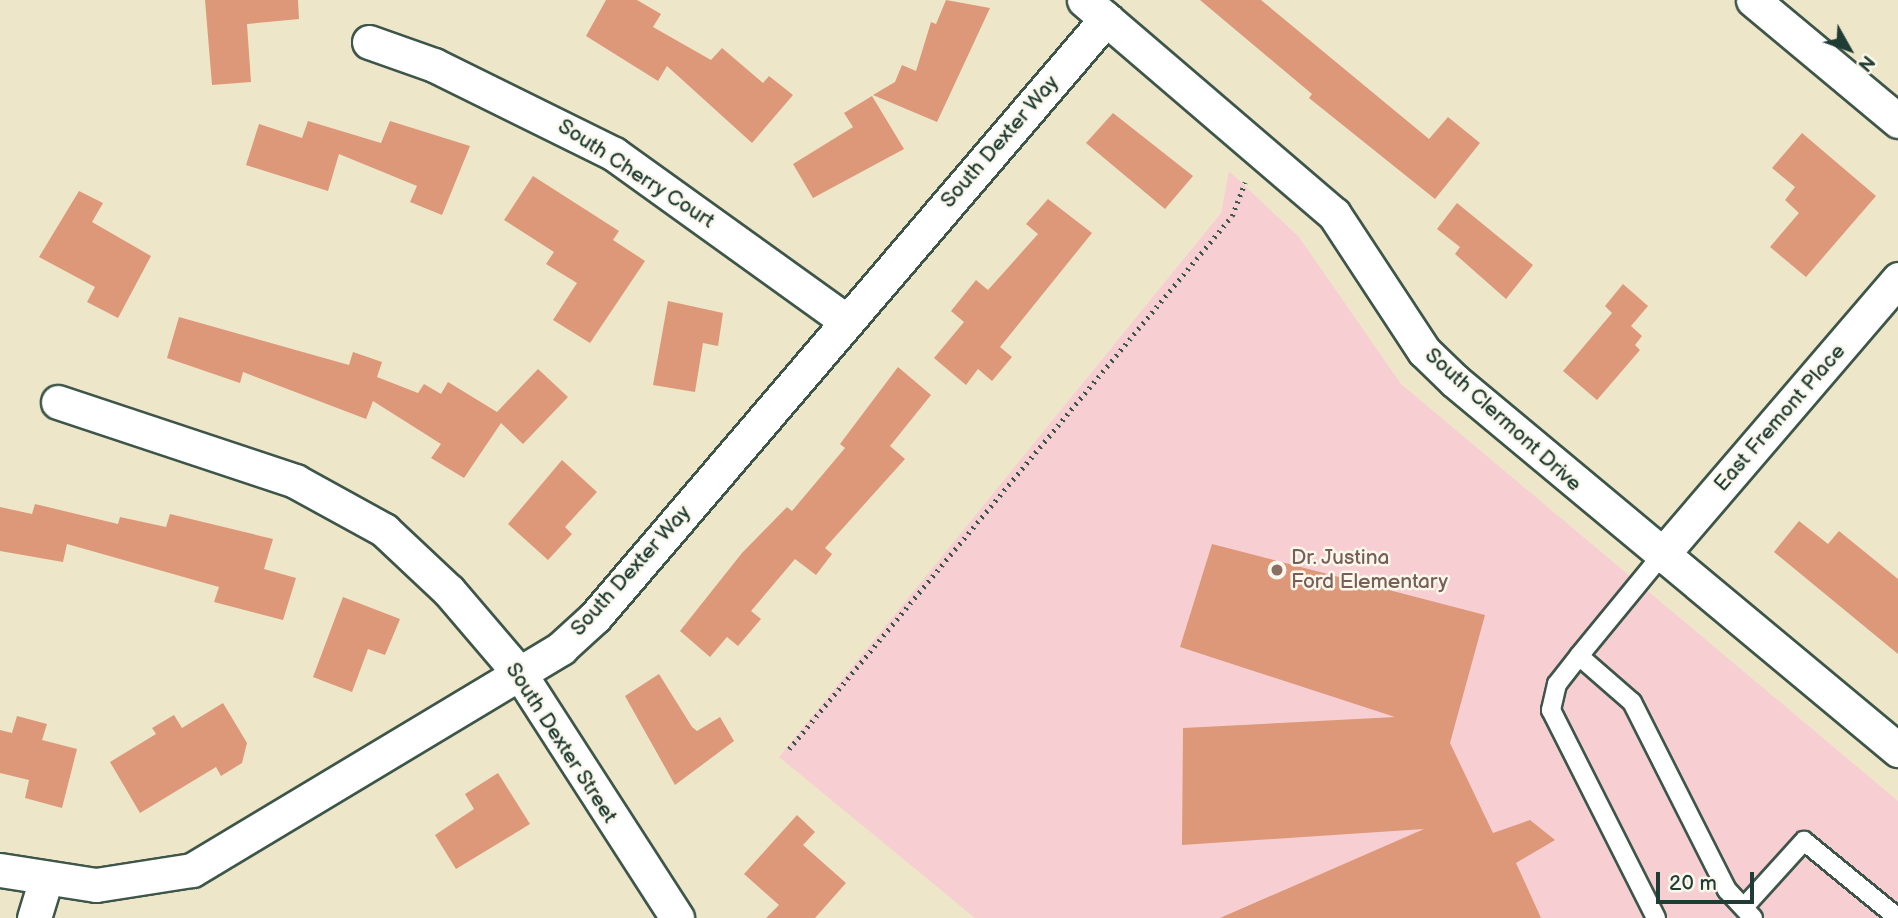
<!DOCTYPE html>
<html>
<head>
<meta charset="utf-8">
<style>
	body { margin:0 }
	#map { position:relative; width:1898px; height:918px; overflow:hidden; background:#eee6c9; font-family:"Balsamiq Sans",sans-serif }
	div>[style] { position:absolute }
	[style*='--x'] { left:calc(var(--x)*1px); top:calc(var(--y)*1px); width:calc(var(--w)*1px); rotate:calc(var(--a)*1deg) }
	.built>* { inset:0; background:#f7cfd2 }
	.building>* { inset:0; background:#dd9879 }
	.path>* { height:4.5px; margin-top:-2.25px; transform-origin:0; background:repeating-linear-gradient(90deg,#3e564a 0 2px,transparent 0 7px) }
	.roads { filter:drop-shadow(2px 0 #3e564a) drop-shadow(-2px 0 #3e564a) drop-shadow(0 2px #3e564a) drop-shadow(0 -2px #3e564a) }
	.lane>* { height:18px; margin:-9px; padding:0 9px; transform-origin:9px; border-radius:9px; background:#fff }
	.street>* { height:33px; margin:-16.5px; padding:0 16.5px; transform-origin:16.5px; border-radius:16.5px; background:#fff }
	.dots>* { width:19px; height:19px; translate:-50% -50%; box-sizing:border-box; border:4px solid #fbf7ec; border-radius:50% }
	span { translate:-50% -50%; white-space:nowrap; text-align:center; line-height:1.15; -webkit-text-stroke:5px #fbf7ec; paint-order:stroke }
	.street-label { font-size:21px; color:#1f3d34 }
	.education-label { font-size:21px; color:#785e54 }
	.left { translate:0 -50%; text-align:left }
	.north { position:absolute; left:1814px; top:14px; width:70px; height:70px; -webkit-text-stroke:5px #fbf7ec; paint-order:stroke; rotate:130deg; font-size:19px; font-weight:700; line-height:28px; text-align:center; color:#1f3d34 }
	.north::after { content:''; display:block; margin:auto; width:24px; height:32px; background:#1f3d34; clip-path:polygon(50% 0,100% 100%,50% 72%,0 100%) }
	.scale { position:absolute; left:1656px; top:872px; width:98px; height:32px; box-sizing:border-box; border:4px solid #1f3d34; border-top:0; padding-left:9px; font-size:21px; line-height:24px; white-space:nowrap; color:#1f3d34; -webkit-text-stroke:5px #fbf7ec; paint-order:stroke }
</style>
</head>
<body>
<div id="map">
	<div class="built">
		<div style="clip-path:polygon(1229px 171px,1299px 237px,1401px 384px,1898px 801px,1898px 918px,975px 918px,779px 757px,1221px 213px)"></div>
	</div>
	<div class="building">
		<div style="clip-path:polygon(205px 0,298px 0,299px 19px,247px 24px,251px 82px,212px 85px)"></div>
		<div style="clip-path:polygon(606px 0,637px 0,661px 14px,653px 27px,711px 60px,722px 48px,763px 83px,769px 76px,793px 95px,752px 143px,667px 66px,658px 81px,586px 36px)"></div>
		<div style="clip-path:polygon(946px 0,990px 8px,937px 122px,873px 95px,895px 82px,902px 65px,916px 71px,931px 22px,936px 24px)"></div>
		<div style="clip-path:polygon(1200px 0,1261px 0,1429px 139px,1448px 117px,1480px 143px,1435px 199px,1309px 98px,1312px 94px)"></div>
		<div style="clip-path:polygon(872px 96px,904px 149px,813px 198px,793px 164px,853px 127px,844px 113px)"></div>
		<div style="clip-path:polygon(1113px 113px,1193px 176px,1165px 209px,1086px 143px)"></div>
		<div style="clip-path:polygon(308px 121px,381px 143px,390px 121px,470px 146px,442px 215px,410px 202px,417px 186px,339px 154px,328px 191px,246px 165px,259px 124px,302px 138px)"></div>
		<div style="clip-path:polygon(1802px 133px,1876px 196px,1806px 277px,1770px 247px,1799px 213px,1785px 200px,1795px 187px,1772px 168px)"></div>
		<div style="clip-path:polygon(533px 176px,619px 231px,613px 240px,645px 261px,590px 343px,553px 320px,577px 283px,546px 264px,554px 252px,504px 220px)"></div>
		<div style="clip-path:polygon(79px 191px,103px 203px,92px 222px,151px 256px,118px 318px,87px 302px,95px 287px,39px 257px)"></div>
		<div style="clip-path:polygon(1048px 199px,1092px 233px,1000px 347px,1012px 357px,992px 381px,978px 369px,966px 385px,934px 358px,964px 322px,951px 311px,976px 280px,988px 290px,1038px 234px,1026px 224px)"></div>
		<div style="clip-path:polygon(1457px 203px,1533px 265px,1506px 299px,1455px 254px,1460px 247px,1437px 229px)"></div>
		<div style="clip-path:polygon(1623px 284px,1648px 306px,1631px 326px,1642px 336px,1635px 345px,1640px 350px,1597px 400px,1563px 371px,1612px 313px,1605px 306px)"></div>
		<div style="clip-path:polygon(668px 301px,723px 313px,718px 346px,703px 343px,695px 392px,653px 385px)"></div>
		<div style="clip-path:polygon(179px 317px,349px 365px,353px 352px,382px 362px,377px 377px,418px 393px,424px 384px,441px 394px,448px 382px,497px 412px,538px 369px,568px 397px,523px 444px,501px 423px,464px 478px,431px 458px,441px 444px,373px 401px,366px 419px,243px 372px,240px 383px,167px 358px)"></div>
		<div style="clip-path:polygon(898px 367px,931px 395px,890px 446px,905px 459px,825px 548px,832px 554px,816px 575px,795px 559px,751px 611px,761px 619px,738px 646px,727px 637px,710px 657px,680px 631px,742px 553px,787px 507px,792px 511px,845px 448px,840px 444px)"></div>
		<div style="clip-path:polygon(562px 460px,597px 492px,565px 527px,572px 534px,548px 560px,508px 524px)"></div>
		<div style="clip-path:polygon(35px 504px,118px 524px,120px 517px,166px 527px,170px 514px,273px 539px,264px 569px,296px 578px,283px 620px,214px 602px,219px 587px,67px 544px,63px 562px,0 551px,0 507px,32px 514px)"></div>
		<div style="clip-path:polygon(1799px 521px,1828px 544px,1839px 531px,1898px 579px,1898px 654px,1774px 552px)"></div>
		<div style="clip-path:polygon(1212px 544px,1485px 615px,1450px 743px,1493px 833px,1530px 820px,1555px 840px,1516px 863px,1541px 918px,1220px 918px,1424px 829px,1182px 845px,1183px 728px,1395px 717px,1180px 647px)"></div>
		<div style="clip-path:polygon(343px 597px,400px 619px,385px 655px,368px 649px,352px 692px,313px 677px)"></div>
		<div style="clip-path:polygon(659px 674px,692px 727px,697px 731px,720px 717px,734px 741px,675px 785px,625px 696px)"></div>
		<div style="clip-path:polygon(223px 703px,247px 743px,242px 763px,221px 776px,216px 767px,140px 813px,110px 762px,156px 734px,152px 728px,174px 715px,182px 728px)"></div>
		<div style="clip-path:polygon(17px 716px,47px 724px,42px 740px,77px 749px,62px 808px,25px 798px,29px 780px,0 773px,0 730px,12px 733px)"></div>
		<div style="clip-path:polygon(498px 773px,530px 824px,456px 869px,435px 835px,474px 809px,465px 794px)"></div>
		<div style="clip-path:polygon(797px 815px,815px 832px,803px 845px,846px 883px,815px 918px,766px 918px,779px 905px,744px 874px)"></div>
	</div>
	<div class="path">
		<div style="--x:789;--y:749;--w:693;--a:-50.27"></div>
		<div style="--x:1232;--y:216;--w:36;--a:-69"></div>
	</div>
	<div class="roads">
		<div class="lane">
			<div style="--x:1661;--y:556;--w:129;--a:129.4"></div>
			<div style="--x:1579;--y:656;--w:70;--a:41"></div>
			<div style="--x:1632;--y:702;--w:211;--a:63.2"></div>
			<div style="--x:1727;--y:890;--w:38;--a:47"></div>
			<div style="--x:1579;--y:656;--w:36;--a:128"></div>
			<div style="--x:1557;--y:684;--w:27;--a:103"></div>
			<div style="--x:1551;--y:710;--w:233;--a:63.2"></div>
			<div style="--x:1745;--y:906;--w:88;--a:-47.8"></div>
			<div style="--x:1804;--y:841;--w:122;--a:39.3"></div>
		</div>
		<div class="street">
			<div style="--x:1084;--y:0;--w:329;--a:40.6"></div>
			<div style="--x:1334;--y:214;--w:164;--a:56.7"></div>
			<div style="--x:1424;--y:351;--w:43;--a:44.1"></div>
			<div style="--x:1455;--y:381;--w:577;--a:39.79"></div>
			<div style="--x:1753;--y:0;--w:189;--a:39.8"></div>
			<div style="--x:369;--y:42;--w:69;--a:19.5"></div>
			<div style="--x:434;--y:65;--w:201;--a:26.3"></div>
			<div style="--x:614;--y:154;--w:286;--a:35.7"></div>
			<div style="--x:58;--y:402;--w:250;--a:18.4"></div>
			<div style="--x:295;--y:481;--w:102;--a:28.8"></div>
			<div style="--x:384;--y:530;--w:89;--a:43.2"></div>
			<div style="--x:449;--y:591;--w:109;--a:49.5"></div>
			<div style="--x:520;--y:674;--w:290;--a:57.2"></div>
			<div style="--x:1661;--y:556;--w:365;--a:-49.4"></div>
			<div style="--x:0;--y:870;--w:97;--a:8.9"></div>
			<div style="--x:96;--y:885;--w:97;--a:-8.9"></div>
			<div style="--x:192;--y:870;--w:431;--a:-31"></div>
			<div style="--x:561;--y:648;--w:46;--a:-42.4"></div>
			<div style="--x:595;--y:617;--w:787;--a:-49.49"></div>
			<div style="--x:34;--y:918;--w:39;--a:-73"></div>
		</div>
	</div>
	<div class="dots">
		<div style="left:1277px;top:570px;background:#8d6e63"></div>
	</div>
	<div class="street-label">
		<span style="left:1000px;top:142px;rotate:-49deg">South Dexter Way</span>
		<span style="left:636px;top:174px;rotate:33deg">South Cherry Court</span>
		<span style="left:1780px;top:418px;rotate:-49deg">East Fremont Place</span>
		<span style="left:1503px;top:420px;rotate:42deg">South Clermont Drive</span>
		<span style="left:631px;top:571px;rotate:-48deg">South Dexter Way</span>
		<span style="left:561px;top:743px;rotate:57deg">South Dexter Street</span>
	</div>
	<div class="education-label">
		<span class="left" style="left:1291px;top:570px">Dr. Justina<br>Ford Elementary</span>
	</div>
	<div class="north">N</div>
	<div class="scale">20 m</div>
</div>
</body>
</html>
